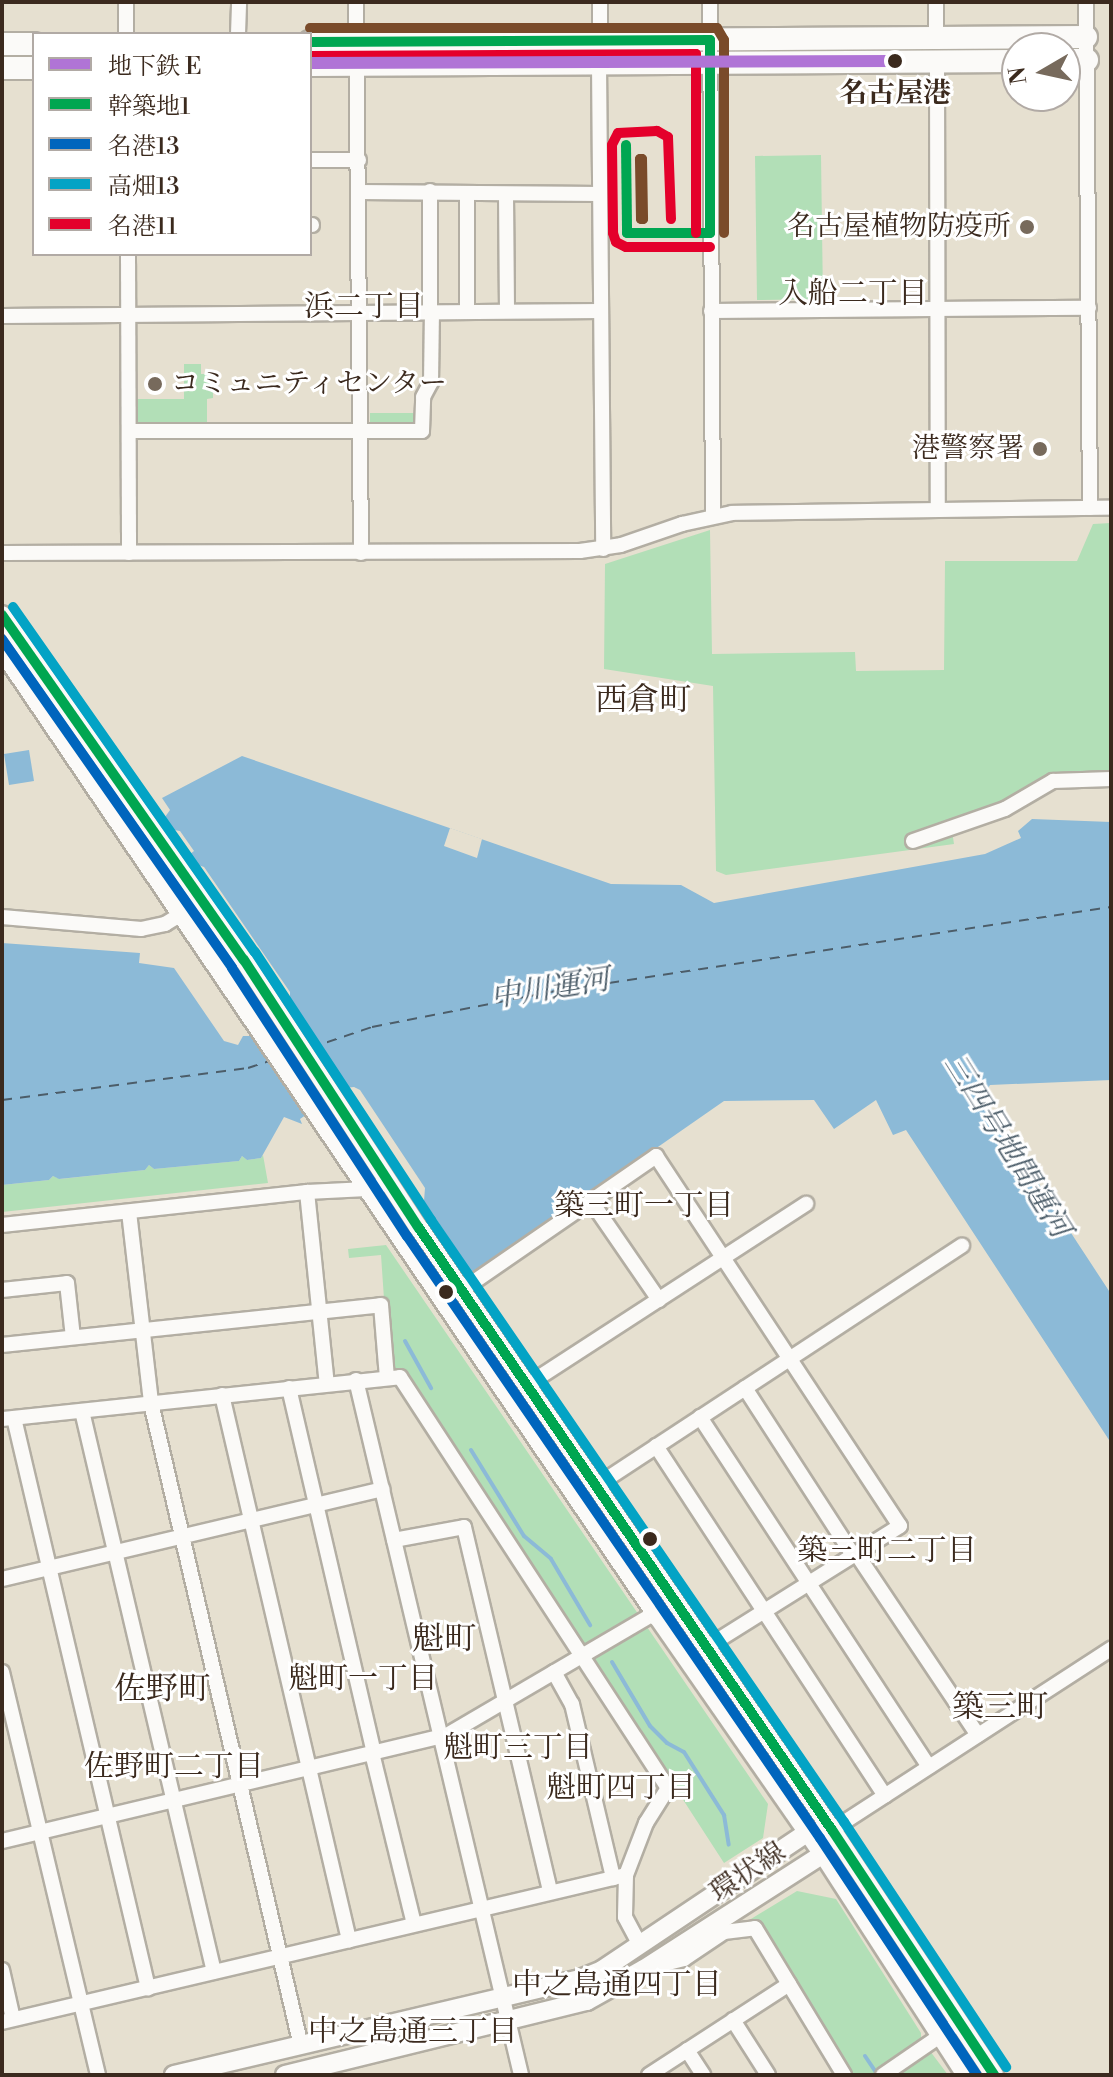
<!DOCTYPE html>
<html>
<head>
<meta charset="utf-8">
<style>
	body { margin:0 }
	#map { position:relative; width:1113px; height:2077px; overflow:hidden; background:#e6e0d0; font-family:"Libre Bodoni","Noto Serif JP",serif }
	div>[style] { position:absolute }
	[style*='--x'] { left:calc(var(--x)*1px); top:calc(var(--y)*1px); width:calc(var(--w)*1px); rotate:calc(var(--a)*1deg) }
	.green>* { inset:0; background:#b2dfb7 }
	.water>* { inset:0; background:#8cbad7 }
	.pier>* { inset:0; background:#e6e0d0 }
	.stream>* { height:4px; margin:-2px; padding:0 2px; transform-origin:2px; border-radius:2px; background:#8cbad7 }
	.ferry>* { height:2px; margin-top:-1px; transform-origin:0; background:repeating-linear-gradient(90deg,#4c5d69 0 10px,transparent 0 18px) }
	.roads { filter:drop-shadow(2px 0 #b3aea3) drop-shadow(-2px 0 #b3aea3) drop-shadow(0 2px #b3aea3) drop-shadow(0 -2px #b3aea3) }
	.minor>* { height:14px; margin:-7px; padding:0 7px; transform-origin:7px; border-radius:7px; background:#fbfaf8 }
	.major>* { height:18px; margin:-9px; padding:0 9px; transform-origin:9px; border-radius:9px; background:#fbfaf8 }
	.highway>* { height:22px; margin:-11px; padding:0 11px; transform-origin:11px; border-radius:11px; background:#fbfaf8 }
	.bus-1>* { height:10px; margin:-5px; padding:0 5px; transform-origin:5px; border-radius:5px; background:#00a651 }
	.bus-2>* { height:10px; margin:-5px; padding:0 5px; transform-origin:5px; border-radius:5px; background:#0065bd }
	.bus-3>* { height:10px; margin:-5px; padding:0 5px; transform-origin:5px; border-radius:5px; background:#03a3c5 }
	.bus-4>* { height:10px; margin:-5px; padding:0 5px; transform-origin:5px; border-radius:5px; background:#e4002b }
	.bus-5>* { height:10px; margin:-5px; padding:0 5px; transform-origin:5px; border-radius:5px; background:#7a4b2a }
	.metro-1>* { height:12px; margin:-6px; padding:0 6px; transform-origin:6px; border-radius:6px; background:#b074d6 }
	.dots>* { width:22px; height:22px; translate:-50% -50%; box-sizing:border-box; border:4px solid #fff; border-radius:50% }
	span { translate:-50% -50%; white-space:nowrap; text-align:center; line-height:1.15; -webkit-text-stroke:6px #fff; paint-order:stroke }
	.stop-label { font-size:28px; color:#3b2a1e; font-weight:700 }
	.poi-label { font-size:28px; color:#3b2a1e }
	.right { translate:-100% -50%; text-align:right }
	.left { translate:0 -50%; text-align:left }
	.street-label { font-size:28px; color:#3b2a1e }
	.neighbourhood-label { font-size:30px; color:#3b2a1e }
	.water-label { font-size:30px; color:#4c5d69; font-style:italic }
	.quarter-label { font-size:32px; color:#3b2a1e }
	.frame { position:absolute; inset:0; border:4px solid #3b2a1e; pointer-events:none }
	.legend { position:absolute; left:32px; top:32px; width:280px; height:224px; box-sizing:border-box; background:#fff; border:2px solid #b1aaa5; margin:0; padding:10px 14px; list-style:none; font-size:24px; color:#3b2a1e }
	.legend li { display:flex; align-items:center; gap:16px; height:40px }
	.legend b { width:40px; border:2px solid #b1aaa5 }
	.north { position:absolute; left:1001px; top:32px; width:80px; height:80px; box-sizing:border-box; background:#fff; border:2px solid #b1aaa5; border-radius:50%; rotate:261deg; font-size:22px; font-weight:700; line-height:32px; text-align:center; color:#3b2a1e }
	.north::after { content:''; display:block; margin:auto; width:28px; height:36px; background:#776a5c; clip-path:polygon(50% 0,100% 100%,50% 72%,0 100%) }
</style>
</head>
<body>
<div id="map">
	<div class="green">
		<div style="clip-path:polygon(821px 155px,823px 299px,757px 300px,755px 156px)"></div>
		<div style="clip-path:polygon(184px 364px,201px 364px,201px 374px,213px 374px,213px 398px,207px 399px,207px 427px,136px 427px,136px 399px,184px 399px)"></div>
		<div style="clip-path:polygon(370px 413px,419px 413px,417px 426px,370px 427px)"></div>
		<div style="clip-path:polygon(1111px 523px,1111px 772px,1054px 774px,952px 831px,954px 844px,726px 875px,716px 871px,713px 686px,604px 669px,605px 564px,710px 530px,712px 654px,855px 652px,856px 671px,944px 670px,945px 561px,1077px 561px,1093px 524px)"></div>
		<div style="clip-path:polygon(263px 1155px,268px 1183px,2px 1212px,2px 1185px,49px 1180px,53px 1176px,60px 1179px,145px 1170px,149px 1165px,154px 1169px,239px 1161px,242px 1156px,247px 1160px,261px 1158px)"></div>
		<div style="clip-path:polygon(386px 1245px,768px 1804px,763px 1838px,724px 1863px,405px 1370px,389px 1372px,381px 1255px,349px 1258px,348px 1249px)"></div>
		<div style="clip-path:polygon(797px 1891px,836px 1899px,921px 2033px,921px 2039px,948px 2075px,850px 2075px,746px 1922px)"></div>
	</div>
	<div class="water">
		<div style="clip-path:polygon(29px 750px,34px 781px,9px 785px,4px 754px)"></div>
		<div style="clip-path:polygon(242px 756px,611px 884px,681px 885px,714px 903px,985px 854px,1021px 838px,1018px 831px,1032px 819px,1111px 822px,1111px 1080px,990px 1085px,982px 1097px,1111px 1294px,1111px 1443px,906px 1130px,893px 1135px,876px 1100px,834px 1129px,814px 1100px,724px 1101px,478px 1272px,471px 1271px,424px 1201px,425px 1188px,360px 1090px,354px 1087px,345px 1088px,300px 1119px,302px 1124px,284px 1117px,261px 1158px,247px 1160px,242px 1156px,239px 1161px,154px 1169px,149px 1165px,145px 1170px,59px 1179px,53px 1176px,49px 1180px,2px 1185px,2px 943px,140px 953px,139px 963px,174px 968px,224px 1041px,238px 1045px,243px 1036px,250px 1036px,290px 1007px,290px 992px,204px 867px,198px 865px,190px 854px,194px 851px,180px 831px,174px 830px,165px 817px,170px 810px,162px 798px)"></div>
	</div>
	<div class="pier">
		<div style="clip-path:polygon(450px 828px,482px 839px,477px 858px,444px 846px)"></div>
		<div style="clip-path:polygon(1006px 1141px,1022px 1166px,1028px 1168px,1024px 1170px,1029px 1179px,1021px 1184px,997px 1146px)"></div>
	</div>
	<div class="stream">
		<div style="--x:405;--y:1341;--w:54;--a:61"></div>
		<div style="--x:471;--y:1450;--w:101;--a:58.4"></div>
		<div style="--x:524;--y:1536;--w:35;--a:40"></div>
		<div style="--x:551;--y:1559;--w:77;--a:59.4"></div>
		<div style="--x:612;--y:1662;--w:74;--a:59.3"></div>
		<div style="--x:650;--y:1726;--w:24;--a:45"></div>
		<div style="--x:667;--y:1743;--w:19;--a:28"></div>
		<div style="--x:684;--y:1752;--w:75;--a:57.6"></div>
		<div style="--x:724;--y:1815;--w:30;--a:81"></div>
		<div style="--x:865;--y:2056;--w:23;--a:56"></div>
	</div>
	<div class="ferry">
		<div style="--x:310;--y:1048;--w:65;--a:-18.7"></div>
		<div style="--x:372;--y:1027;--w:187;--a:-11.1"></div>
		<div style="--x:556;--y:991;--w:561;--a:-8.61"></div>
		<div style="--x:2;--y:1100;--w:248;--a:-7.4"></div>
		<div style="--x:248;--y:1068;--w:23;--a:-18"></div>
	</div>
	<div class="roads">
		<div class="minor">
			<div style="--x:126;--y:2;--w:32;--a:90"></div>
			<div style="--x:356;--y:2;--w:551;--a:89.48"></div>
			<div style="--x:600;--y:2;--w:39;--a:90"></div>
			<div style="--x:710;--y:2;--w:514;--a:89.67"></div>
			<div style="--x:936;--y:2;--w:36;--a:90"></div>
			<div style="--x:1086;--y:2;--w:506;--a:89.55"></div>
			<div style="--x:238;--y:34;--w:32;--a:-88"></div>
			<div style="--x:937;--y:62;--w:448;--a:89.9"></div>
			<div style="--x:599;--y:63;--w:486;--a:89.5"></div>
			<div style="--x:310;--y:160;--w:49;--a:0"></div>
			<div style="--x:359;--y:192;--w:241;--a:0.5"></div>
			<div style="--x:506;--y:195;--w:116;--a:89.5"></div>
			<div style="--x:310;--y:225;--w:2;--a:0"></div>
			<div style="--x:128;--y:254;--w:299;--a:89.8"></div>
			<div style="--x:430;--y:311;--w:120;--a:-90"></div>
			<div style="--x:467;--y:311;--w:116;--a:-90"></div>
			<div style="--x:711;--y:311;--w:378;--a:-0.5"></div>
			<div style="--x:2;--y:316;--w:599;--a:-0.48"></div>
			<div style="--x:129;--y:431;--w:293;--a:0"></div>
			<div style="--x:422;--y:431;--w:34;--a:-88"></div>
			<div style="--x:423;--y:397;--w:17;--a:-62"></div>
			<div style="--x:431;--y:382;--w:71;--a:-89.2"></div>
			<div style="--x:2;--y:553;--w:578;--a:-0.2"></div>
			<div style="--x:580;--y:551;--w:41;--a:-8.3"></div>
			<div style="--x:621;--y:545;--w:65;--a:-19"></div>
			<div style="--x:682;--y:524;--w:51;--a:-12.4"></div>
			<div style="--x:732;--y:513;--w:379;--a:-0.8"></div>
			<div style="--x:913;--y:841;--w:97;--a:-19.2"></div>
			<div style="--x:1005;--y:809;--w:56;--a:-30.3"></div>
			<div style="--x:1053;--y:781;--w:58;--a:-2"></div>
			<div style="--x:2;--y:917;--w:140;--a:4.9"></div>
			<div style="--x:141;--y:929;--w:25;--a:-12"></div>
			<div style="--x:165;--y:924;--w:42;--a:-31.4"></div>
			<div style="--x:307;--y:1192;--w:193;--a:84.1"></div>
			<div style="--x:591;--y:1201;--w:120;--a:55.5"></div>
			<div style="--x:129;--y:1212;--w:192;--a:83.4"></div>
			<div style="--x:151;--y:1403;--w:660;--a:76.87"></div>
			<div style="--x:2;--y:1225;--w:307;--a:-6.2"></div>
			<div style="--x:307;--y:1192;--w:60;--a:-2.9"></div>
			<div style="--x:367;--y:1189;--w:23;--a:-15"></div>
			<div style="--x:2;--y:1290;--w:65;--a:-6.1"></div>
			<div style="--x:67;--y:1283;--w:54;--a:83.7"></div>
			<div style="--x:462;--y:1290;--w:236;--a:-34.6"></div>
			<div style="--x:656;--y:1156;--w:443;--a:56.6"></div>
			<div style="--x:900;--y:1526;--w:228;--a:147.9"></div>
			<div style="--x:2;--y:1345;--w:381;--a:-6"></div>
			<div style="--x:381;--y:1305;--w:73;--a:85.3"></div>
			<div style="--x:356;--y:1380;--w:714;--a:76.64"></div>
			<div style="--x:527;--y:1385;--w:333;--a:-33"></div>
			<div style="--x:289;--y:1388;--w:374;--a:76.9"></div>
			<div style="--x:745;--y:1388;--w:199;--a:57.1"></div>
			<div style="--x:222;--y:1395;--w:560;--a:76.88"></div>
			<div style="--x:82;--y:1411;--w:576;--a:76.76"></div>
			<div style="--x:700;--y:1417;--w:418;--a:56.8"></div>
			<div style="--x:14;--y:1418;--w:586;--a:76.77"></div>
			<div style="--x:2;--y:1419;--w:400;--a:-6"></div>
			<div style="--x:400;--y:1377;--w:491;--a:56.9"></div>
			<div style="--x:668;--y:1788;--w:41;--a:122.2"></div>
			<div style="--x:646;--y:1823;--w:56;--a:111"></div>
			<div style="--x:626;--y:1875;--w:42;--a:91.4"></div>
			<div style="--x:625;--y:1917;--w:32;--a:62"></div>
			<div style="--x:656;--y:1446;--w:418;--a:56.8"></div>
			<div style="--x:596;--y:1486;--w:438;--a:-33.3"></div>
			<div style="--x:394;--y:1540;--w:71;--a:-10.5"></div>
			<div style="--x:464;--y:1527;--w:375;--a:76.7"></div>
			<div style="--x:856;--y:1553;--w:219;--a:56.2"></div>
			<div style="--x:2;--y:1579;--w:391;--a:-13.3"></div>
			<div style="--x:2;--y:1672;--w:414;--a:76.6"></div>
			<div style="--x:554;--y:1672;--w:37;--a:61"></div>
			<div style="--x:572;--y:1704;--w:179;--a:76.7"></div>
			<div style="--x:372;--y:1753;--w:176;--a:76.2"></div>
			<div style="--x:832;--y:1830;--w:333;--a:-33"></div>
			<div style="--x:2;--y:1841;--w:457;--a:-13.4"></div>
			<div style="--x:447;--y:1735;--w:241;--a:-30.4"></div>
			<div style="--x:656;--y:1966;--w:29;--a:-14"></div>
			<div style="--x:684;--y:1959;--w:48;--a:-34"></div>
			<div style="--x:724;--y:1932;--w:31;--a:-7"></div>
			<div style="--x:755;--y:1928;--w:172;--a:58.8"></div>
			<div style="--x:2;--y:1970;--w:50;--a:77.3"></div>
			<div style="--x:733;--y:2020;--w:65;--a:57.5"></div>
			<div style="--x:2;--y:2022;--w:641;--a:-13.26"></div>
			<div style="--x:687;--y:2050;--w:30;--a:57"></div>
			<div style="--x:649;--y:2075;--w:167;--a:-33"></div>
			<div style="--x:883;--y:2075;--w:92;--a:-34.4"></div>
		</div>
		<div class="major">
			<div style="--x:2;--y:615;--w:421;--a:55"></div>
			<div style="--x:244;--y:960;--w:320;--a:56.9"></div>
			<div style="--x:419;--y:1228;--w:730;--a:55.55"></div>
			<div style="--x:832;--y:1830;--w:294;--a:56.5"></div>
			<div style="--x:2;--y:650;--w:1169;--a:55.85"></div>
			<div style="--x:658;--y:1617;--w:289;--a:55.2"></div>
			<div style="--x:823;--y:1854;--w:263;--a:57.1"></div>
			<div style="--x:174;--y:2075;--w:417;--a:-13.3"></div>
			<div style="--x:580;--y:1979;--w:24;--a:-22"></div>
			<div style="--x:602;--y:1970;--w:247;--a:-33.8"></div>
			<div style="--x:807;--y:1833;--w:10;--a:-6"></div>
			<div style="--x:285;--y:2075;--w:311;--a:-13.8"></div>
			<div style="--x:587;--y:2001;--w:65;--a:-29.3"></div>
			<div style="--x:644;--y:1969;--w:213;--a:-32.7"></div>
			<div style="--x:823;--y:1854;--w:12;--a:-70"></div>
		</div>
		<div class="highway">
			<div style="--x:310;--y:42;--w:776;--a:-0.37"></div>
			<div style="--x:2;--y:44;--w:32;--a:0"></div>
			<div style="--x:1065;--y:60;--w:22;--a:0"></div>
			<div style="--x:310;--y:65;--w:707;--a:-0.32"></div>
			<div style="--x:2;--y:68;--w:32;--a:0"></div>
		</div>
	</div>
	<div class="bus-1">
		<div style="--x:710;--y:40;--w:193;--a:90"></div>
		<div style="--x:310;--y:42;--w:400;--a:-0.3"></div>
		<div style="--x:626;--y:145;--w:88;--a:89.3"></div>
		<div style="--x:627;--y:233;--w:83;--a:0"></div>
		<div style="--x:2;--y:615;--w:421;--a:55"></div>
		<div style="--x:244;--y:960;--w:320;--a:56.9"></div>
		<div style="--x:419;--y:1228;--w:730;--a:55.55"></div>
		<div style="--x:832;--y:1830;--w:294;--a:56.5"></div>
	</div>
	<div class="bus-2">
		<div style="--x:2;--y:639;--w:401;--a:55"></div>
		<div style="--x:232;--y:968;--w:320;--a:56.9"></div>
		<div style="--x:407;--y:1236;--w:730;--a:55.55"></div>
		<div style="--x:820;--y:1838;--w:284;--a:56.5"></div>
	</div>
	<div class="bus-3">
		<div style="--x:13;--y:607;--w:421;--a:55"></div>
		<div style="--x:255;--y:952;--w:321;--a:56.7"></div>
		<div style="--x:431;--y:1220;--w:730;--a:55.55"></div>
		<div style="--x:844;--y:1822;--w:294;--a:56.5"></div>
	</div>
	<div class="bus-4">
		<div style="--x:310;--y:56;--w:386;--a:-0.3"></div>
		<div style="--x:696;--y:54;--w:179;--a:90"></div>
		<div style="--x:671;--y:219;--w:82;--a:-92.1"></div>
		<div style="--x:668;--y:137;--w:13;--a:-151"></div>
		<div style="--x:657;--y:131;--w:39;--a:177"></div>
		<div style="--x:618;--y:133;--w:13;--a:117"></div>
		<div style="--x:612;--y:145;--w:88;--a:89.3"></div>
		<div style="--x:613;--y:233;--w:9;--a:72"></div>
		<div style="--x:616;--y:242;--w:11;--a:27"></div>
		<div style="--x:626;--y:247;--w:84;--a:0"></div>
	</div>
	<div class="bus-5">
		<div style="--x:310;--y:28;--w:407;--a:0"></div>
		<div style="--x:717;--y:28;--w:14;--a:60"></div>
		<div style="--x:724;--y:40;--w:193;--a:90"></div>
		<div style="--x:640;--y:159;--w:2;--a:0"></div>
		<div style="--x:642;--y:159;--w:60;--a:89"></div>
		<div style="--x:643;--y:219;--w:2;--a:180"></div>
		<div style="--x:641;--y:219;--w:60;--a:-91"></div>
	</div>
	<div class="metro-1">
		<div style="--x:310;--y:63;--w:585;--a:-0.2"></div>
	</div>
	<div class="dots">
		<div style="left:895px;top:61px;background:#3b2a1e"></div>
		<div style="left:1027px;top:227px;background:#776a5c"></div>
		<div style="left:155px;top:384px;background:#776a5c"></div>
		<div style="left:1040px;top:449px;background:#776a5c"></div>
		<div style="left:446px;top:1292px;background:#3b2a1e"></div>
		<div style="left:650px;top:1539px;background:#3b2a1e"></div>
	</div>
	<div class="stop-label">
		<span style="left:895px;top:94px">名古屋港</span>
	</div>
	<div class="poi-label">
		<span class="right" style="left:1011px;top:227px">名古屋植物防疫所</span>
		<span class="left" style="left:171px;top:384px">コミュニティセンター</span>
		<span class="right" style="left:1024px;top:449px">港警察署</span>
	</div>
	<div class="street-label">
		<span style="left:748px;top:1873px;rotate:-34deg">環状線</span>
	</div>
	<div class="neighbourhood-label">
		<span style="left:853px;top:294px">入船二丁目</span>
		<span style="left:364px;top:307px">浜二丁目</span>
		<span style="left:644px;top:1206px">築三町一丁目</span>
		<span style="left:887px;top:1551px">築三町二丁目</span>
		<span style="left:363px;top:1679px">魁町一丁目</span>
		<span style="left:518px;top:1748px">魁町三丁目</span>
		<span style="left:174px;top:1767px">佐野町二丁目</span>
		<span style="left:621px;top:1788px">魁町四丁目</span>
		<span style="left:617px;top:1985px">中之島通四丁目</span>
		<span style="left:413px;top:2032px">中之島通三丁目</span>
	</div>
	<div class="water-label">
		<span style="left:550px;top:989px;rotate:-9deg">中川運河</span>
		<span style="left:1007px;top:1146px;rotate:58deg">三四号地間運河</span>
	</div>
	<div class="quarter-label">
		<span style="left:643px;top:700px">西倉町</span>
		<span style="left:444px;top:1639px">魁町</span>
		<span style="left:162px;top:1689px">佐野町</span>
		<span style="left:1000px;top:1707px">築三町</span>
	</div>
	<div class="frame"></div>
	<ul class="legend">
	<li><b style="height:10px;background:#b074d6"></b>地下鉄 E</li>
	<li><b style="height:10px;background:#00a651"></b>幹築地1</li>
	<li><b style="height:10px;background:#0065bd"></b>名港13</li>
	<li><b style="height:10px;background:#03a3c5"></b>高畑13</li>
	<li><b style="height:10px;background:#e4002b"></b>名港11</li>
	</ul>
	<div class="north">N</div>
</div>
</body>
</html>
